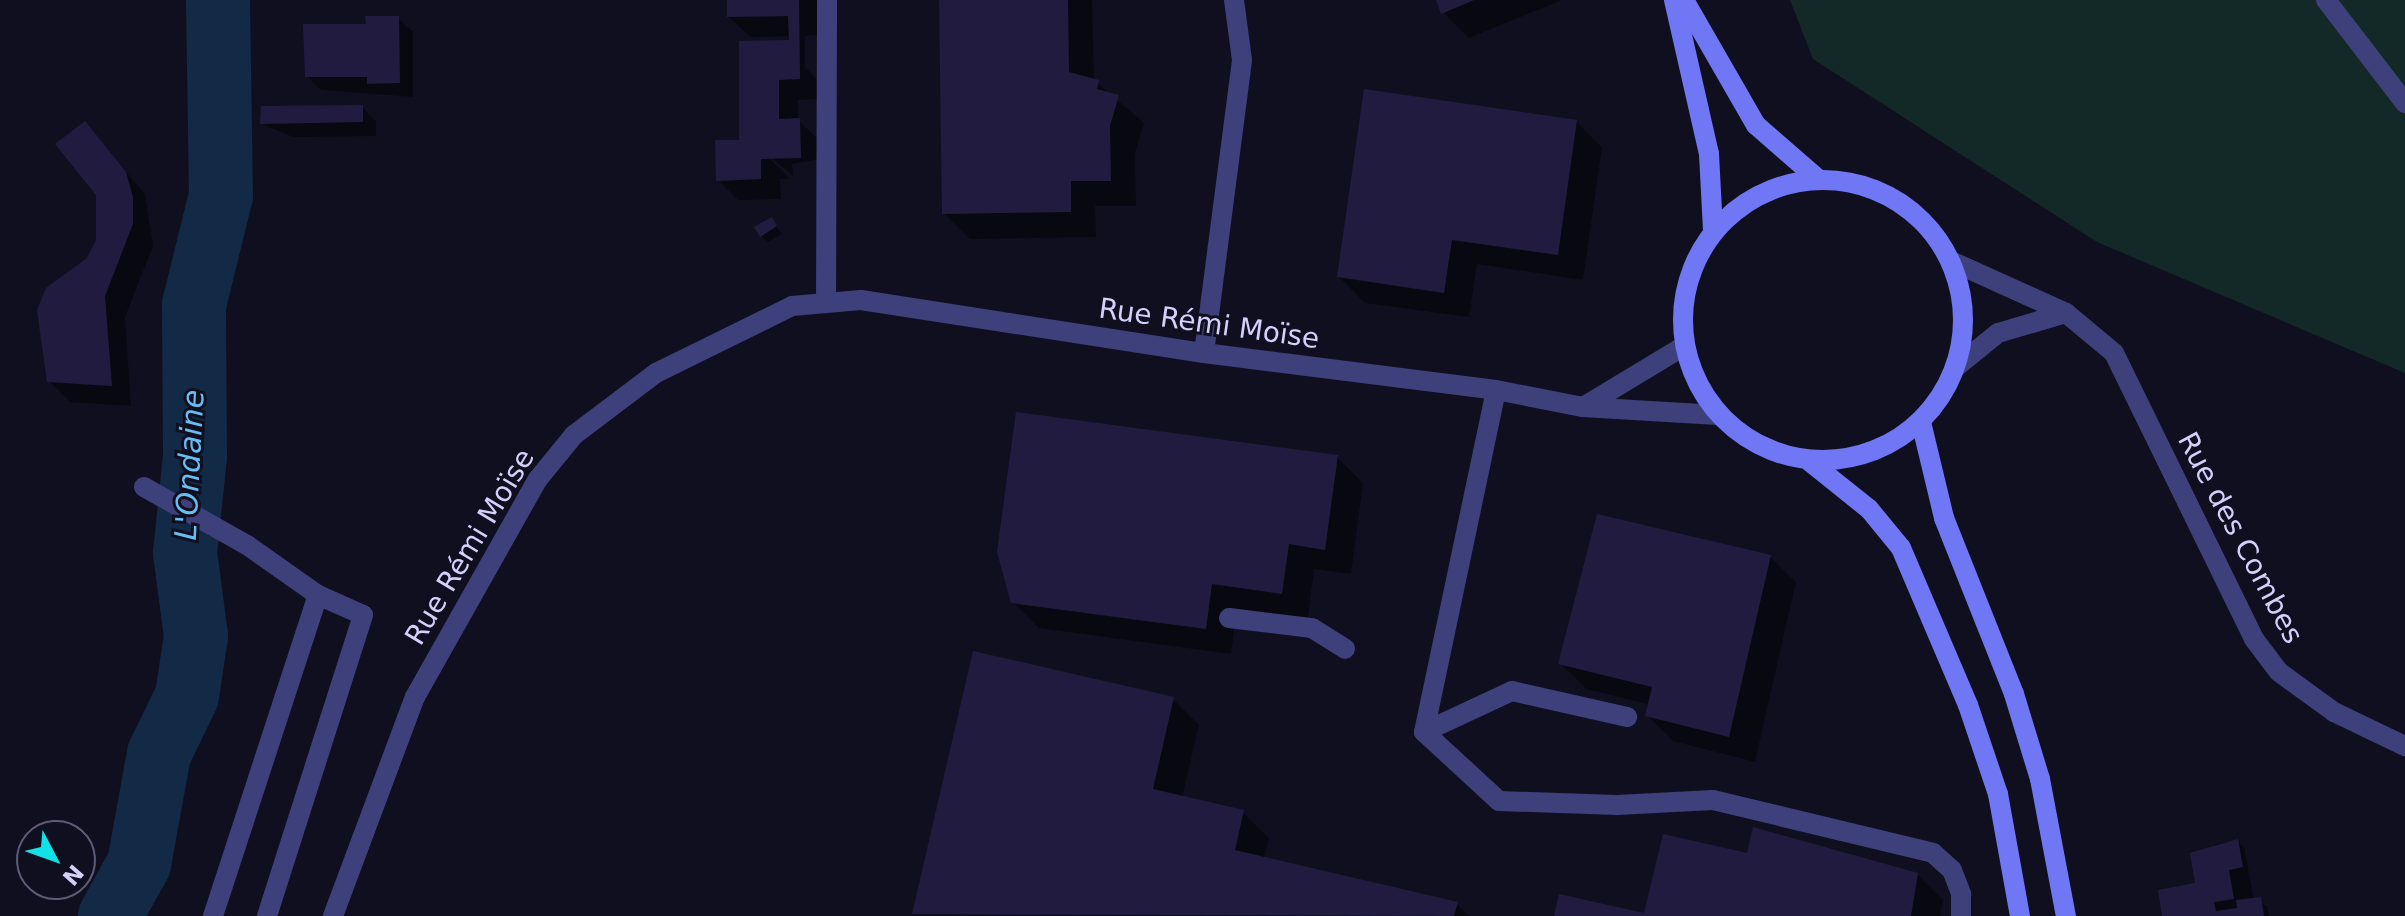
<!DOCTYPE html>
<html>
<head>
<meta charset="utf-8">
<style>
	body { margin:0 }
	#map { position:relative; width:2405px; height:916px; overflow:hidden; background:#100f20; font-family:"DejaVu Sans",sans-serif }
	div>[style] { position:absolute }
	[style*='--x'] { left:calc(var(--x)*1px); top:calc(var(--y)*1px); width:calc(var(--w)*1px); rotate:calc(var(--a)*1deg) }
	.green>* { inset:0; background:#122927 }
	.shadow>* { inset:0; background:#0007 }
	.river>* { height:64px; margin:-32px; padding:0 32px; transform-origin:32px; border-radius:32px; background:#122a46 }
	.building>* { inset:0; background:#211c3f }
	.lane>* { height:20px; margin:-10px; padding:0 10px; transform-origin:10px; border-radius:10px; background:#3d407b }
	.street>* { height:20px; margin:-10px; padding:0 10px; transform-origin:10px; border-radius:10px; background:#3d407b }
	.secondary>* { height:20px; margin:-10px; padding:0 10px; transform-origin:10px; border-radius:10px; background:#7077f4 }
	.secondary>.ring { margin:-10px; padding:0; box-sizing:content-box; background:none; border:20px solid #7077f4; border-radius:50% }
	span { translate:-50% -50%; white-space:nowrap; text-align:center; line-height:1.15; -webkit-text-stroke:6px #100f20; paint-order:stroke }
	.street-label { font-size:28px; color:#d3d1fb }
	.water-label { font-size:30px; color:#67bef3; font-style:italic }
	.north { position:absolute; left:16px; top:820px; width:80px; height:80px; box-sizing:border-box; background:#100f20; border:2px solid #5e5d78; border-radius:50%; rotate:131deg; font-size:22px; font-weight:700; line-height:32px; text-align:center; color:#d3d1fb }
	.north::after { content:''; display:block; margin:auto; width:28px; height:36px; background:#12e2e7; clip-path:polygon(50% 0,100% 100%,50% 72%,0 100%) }
</style>
</head>
<body>
<div id="map">
	<div class="green">
		<div style="clip-path:polygon(1790px 0,2405px 0,2405px 373px,2097px 242px,1813px 59px)"></div>
	</div>
	<div class="shadow">
		<div style="clip-path:polygon(729px 0,818px 0,818px 35px,805px 36px,805px 67px,819px 81px,819px 99px,798px 100px,798px 120px,820px 141px,820px 159px,792px 164px,793px 176px,765px 153px,790px 179px,780px 179px,781px 199px,738px 200px,718px 180px,791px 42px,791px 36px,750px 37px,729px 17px)"></div>
		<div style="clip-path:polygon(941px 0,1092px 0,1094px 80px,1144px 123px,1135px 153px,1136px 206px,1095px 206px,1096px 237px,970px 239px,944px 214px)"></div>
		<div style="clip-path:polygon(1438px 0,1562px 0,1469px 38px,1443px 12px)"></div>
		<div style="clip-path:polygon(398px 18px,413px 32px,413px 97px,321px 90px,307px 76px,368px 26px)"></div>
		<div style="clip-path:polygon(362px 107px,376px 121px,376px 136px,293px 137px,262px 124px)"></div>
		<div style="clip-path:polygon(1577px 122px,1602px 147px,1583px 280px,1477px 264px,1469px 317px,1365px 303px,1339px 277px)"></div>
		<div style="clip-path:polygon(85px 124px,145px 194px,153px 246px,125px 317px,131px 406px,70px 402px,49px 381px,98px 240px,98px 195px)"></div>
		<div style="clip-path:polygon(771px 219px,782px 234px,768px 242px,761px 236px)"></div>
		<div style="clip-path:polygon(1337px 457px,1363px 483px,1351px 574px,1314px 569px,1308px 618px,1237px 609px,1231px 654px,1039px 628px,1013px 602px)"></div>
		<div style="clip-path:polygon(1770px 557px,1796px 582px,1755px 762px,1673px 741px,1647px 715px,1650px 705px,1586px 689px,1560px 663px)"></div>
		<div style="clip-path:polygon(1173px 699px,1199px 725px,1182px 798px,1243px 812px,1269px 838px,1264px 859px,1457px 904px,1469px 916px,914px 914px)"></div>
		<div style="clip-path:polygon(2237px 841px,2244px 847px,2254px 900px,2267px 906px,2269px 916px,2165px 916px,2198px 885px,2215px 844px)"></div>
		<div style="clip-path:polygon(1917px 874px,1943px 900px,1940px 916px,1556px 916px,1646px 915px)"></div>
	</div>
	<div class="river">
		<div style="--x:110;--y:916;--w:60;--a:-60.9"></div>
		<div style="--x:139;--y:864;--w:112;--a:-79.7"></div>
		<div style="--x:159;--y:754;--w:64;--a:-64.2"></div>
		<div style="--x:187;--y:696;--w:61;--a:-81.5"></div>
		<div style="--x:196;--y:636;--w:84;--a:-97.5"></div>
		<div style="--x:185;--y:553;--w:97;--a:-84.1"></div>
		<div style="--x:195;--y:457;--w:152;--a:-90.4"></div>
		<div style="--x:194;--y:305;--w:113;--a:-76.2"></div>
		<div style="--x:221;--y:195;--w:195;--a:-90.9"></div>
	</div>
	<div class="building">
		<div style="clip-path:polygon(727px 0,799px 0,800px 79px,779px 80px,779px 119px,800px 118px,801px 158px,761px 159px,761px 179px,716px 181px,715px 140px,739px 140px,739px 41px,789px 40px,788px 16px,727px 17px)"></div>
		<div style="clip-path:polygon(939px 0,1068px 0,1069px 72px,1099px 80px,1097px 89px,1119px 95px,1110px 126px,1111px 181px,1071px 181px,1071px 212px,942px 214px)"></div>
		<div style="clip-path:polygon(1436px 0,1474px 0,1441px 14px)"></div>
		<div style="clip-path:polygon(365px 16px,399px 16px,400px 83px,367px 84px,367px 77px,305px 77px,303px 24px,366px 24px)"></div>
		<div style="clip-path:polygon(1364px 89px,1577px 120px,1558px 255px,1452px 240px,1444px 293px,1337px 277px)"></div>
		<div style="clip-path:polygon(363px 105px,363px 122px,260px 124px,261px 106px)"></div>
		<div style="clip-path:polygon(85px 121px,126px 172px,133px 197px,133px 224px,105px 296px,112px 386px,47px 382px,37px 310px,46px 288px,87px 258px,96px 240px,96px 195px,55px 144px)"></div>
		<div style="clip-path:polygon(772px 217px,777px 226px,760px 237px,754px 227px)"></div>
		<div style="clip-path:polygon(1016px 412px,1338px 455px,1325px 550px,1289px 544px,1282px 594px,1212px 584px,1206px 629px,1011px 603px,997px 552px)"></div>
		<div style="clip-path:polygon(1597px 514px,1771px 555px,1729px 737px,1645px 716px,1652px 687px,1558px 664px)"></div>
		<div style="clip-path:polygon(973px 651px,1174px 697px,1153px 789px,1244px 810px,1235px 850px,1458px 902px,1454px 916px,912px 914px)"></div>
		<div style="clip-path:polygon(1753px 827px,1918px 873px,1911px 916px,1554px 916px,1559px 894px,1644px 913px,1663px 834px,1747px 853px)"></div>
		<div style="clip-path:polygon(2238px 839px,2243px 867px,2229px 870px,2234px 899px,2214px 902px,2216px 911px,2237px 908px,2236px 900px,2261px 897px,2264px 916px,2162px 916px,2158px 890px,2195px 883px,2190px 853px)"></div>
	</div>
	<div class="lane">
		<div style="--x:1204;--y:353;--w:295;--a:-82.6"></div>
		<div style="--x:1242;--y:60;--w:61;--a:-97.6"></div>
		<div style="--x:144;--y:487;--w:118;--a:29.4"></div>
		<div style="--x:247;--y:545;--w:87;--a:35.2"></div>
		<div style="--x:318;--y:595;--w:49;--a:24"></div>
		<div style="--x:1229;--y:618;--w:84;--a:6.9"></div>
		<div style="--x:1312;--y:628;--w:39;--a:32"></div>
		<div style="--x:1424;--y:732;--w:102;--a:42.6"></div>
		<div style="--x:1499;--y:801;--w:118;--a:1.9"></div>
		<div style="--x:1617;--y:805;--w:96;--a:-3"></div>
		<div style="--x:1713;--y:800;--w:226;--a:13.5"></div>
		<div style="--x:1933;--y:853;--w:25;--a:42"></div>
		<div style="--x:1952;--y:870;--w:26;--a:69"></div>
		<div style="--x:1961;--y:894;--w:22;--a:90"></div>
		<div style="--x:1424;--y:732;--w:349;--a:-78.1"></div>
		<div style="--x:1424;--y:732;--w:97;--a:-25"></div>
		<div style="--x:1512;--y:691;--w:118;--a:12.7"></div>
	</div>
	<div class="street">
		<div style="--x:2326;--y:0;--w:130;--a:52.5"></div>
		<div style="--x:1951;--y:261;--w:126;--a:24.3"></div>
		<div style="--x:2066;--y:313;--w:62;--a:39.8"></div>
		<div style="--x:2114;--y:353;--w:318;--a:63.9"></div>
		<div style="--x:2254;--y:639;--w:41;--a:52.9"></div>
		<div style="--x:2279;--y:672;--w:68;--a:36"></div>
		<div style="--x:2334;--y:712;--w:79;--a:25.6"></div>
		<div style="--x:826;--y:302;--w:302;--a:-89.8"></div>
		<div style="--x:1956;--y:367;--w:54;--a:-39"></div>
		<div style="--x:1998;--y:333;--w:71;--a:-16.4"></div>
		<div style="--x:1583;--y:407;--w:118;--a:-31.1"></div>
		<div style="--x:213;--y:916;--w:338;--a:-71.9"></div>
		<div style="--x:267;--y:916;--w:316;--a:-72.3"></div>
		<div style="--x:333;--y:916;--w:234;--a:-69.5"></div>
		<div style="--x:415;--y:697;--w:250;--a:-60.6"></div>
		<div style="--x:538;--y:479;--w:57;--a:-50.7"></div>
		<div style="--x:574;--y:435;--w:103;--a:-37.1"></div>
		<div style="--x:656;--y:373;--w:152;--a:-26.2"></div>
		<div style="--x:792;--y:306;--w:69;--a:-5"></div>
		<div style="--x:861;--y:300;--w:347;--a:8.8"></div>
		<div style="--x:1204;--y:353;--w:294;--a:7.2"></div>
		<div style="--x:1496;--y:390;--w:89;--a:11.1"></div>
		<div style="--x:1583;--y:407;--w:135;--a:3.4"></div>
	</div>
	<div class="secondary">
		<div style="--x:1674;--y:0;--w:158;--a:77.2"></div>
		<div style="--x:1709;--y:154;--w:77;--a:87"></div>
		<div style="--x:1684;--y:0;--w:144;--a:60.1"></div>
		<div style="--x:1756;--y:125;--w:82;--a:41.1"></div>
		<div class="ring" style="left:1683px;top:180px;width:260px;height:260px"></div>
		<div style="--x:1921;--y:422;--w:99;--a:76.5"></div>
		<div style="--x:1944;--y:518;--w:189;--a:68.3"></div>
		<div style="--x:2014;--y:694;--w:89;--a:73"></div>
		<div style="--x:2040;--y:779;--w:139;--a:79.3"></div>
		<div style="--x:1809;--y:461;--w:77;--a:38.7"></div>
		<div style="--x:1869;--y:509;--w:50;--a:50.6"></div>
		<div style="--x:1901;--y:548;--w:171;--a:66.9"></div>
		<div style="--x:1968;--y:705;--w:94;--a:71.4"></div>
		<div style="--x:1998;--y:794;--w:124;--a:79.8"></div>
	</div>
	<div class="street-label">
		<span style="left:1209px;top:324px;rotate:8deg">Rue Rémi Moïse</span>
		<span style="left:2240px;top:538px;rotate:62deg">Rue des Combes</span>
		<span style="left:470px;top:547px;rotate:-59deg">Rue Rémi Moïse</span>
	</div>
	<div class="water-label">
		<span style="left:190px;top:465px;rotate:-87deg">L'Ondaine</span>
	</div>
	<div class="north">N</div>
</div>
</body>
</html>
